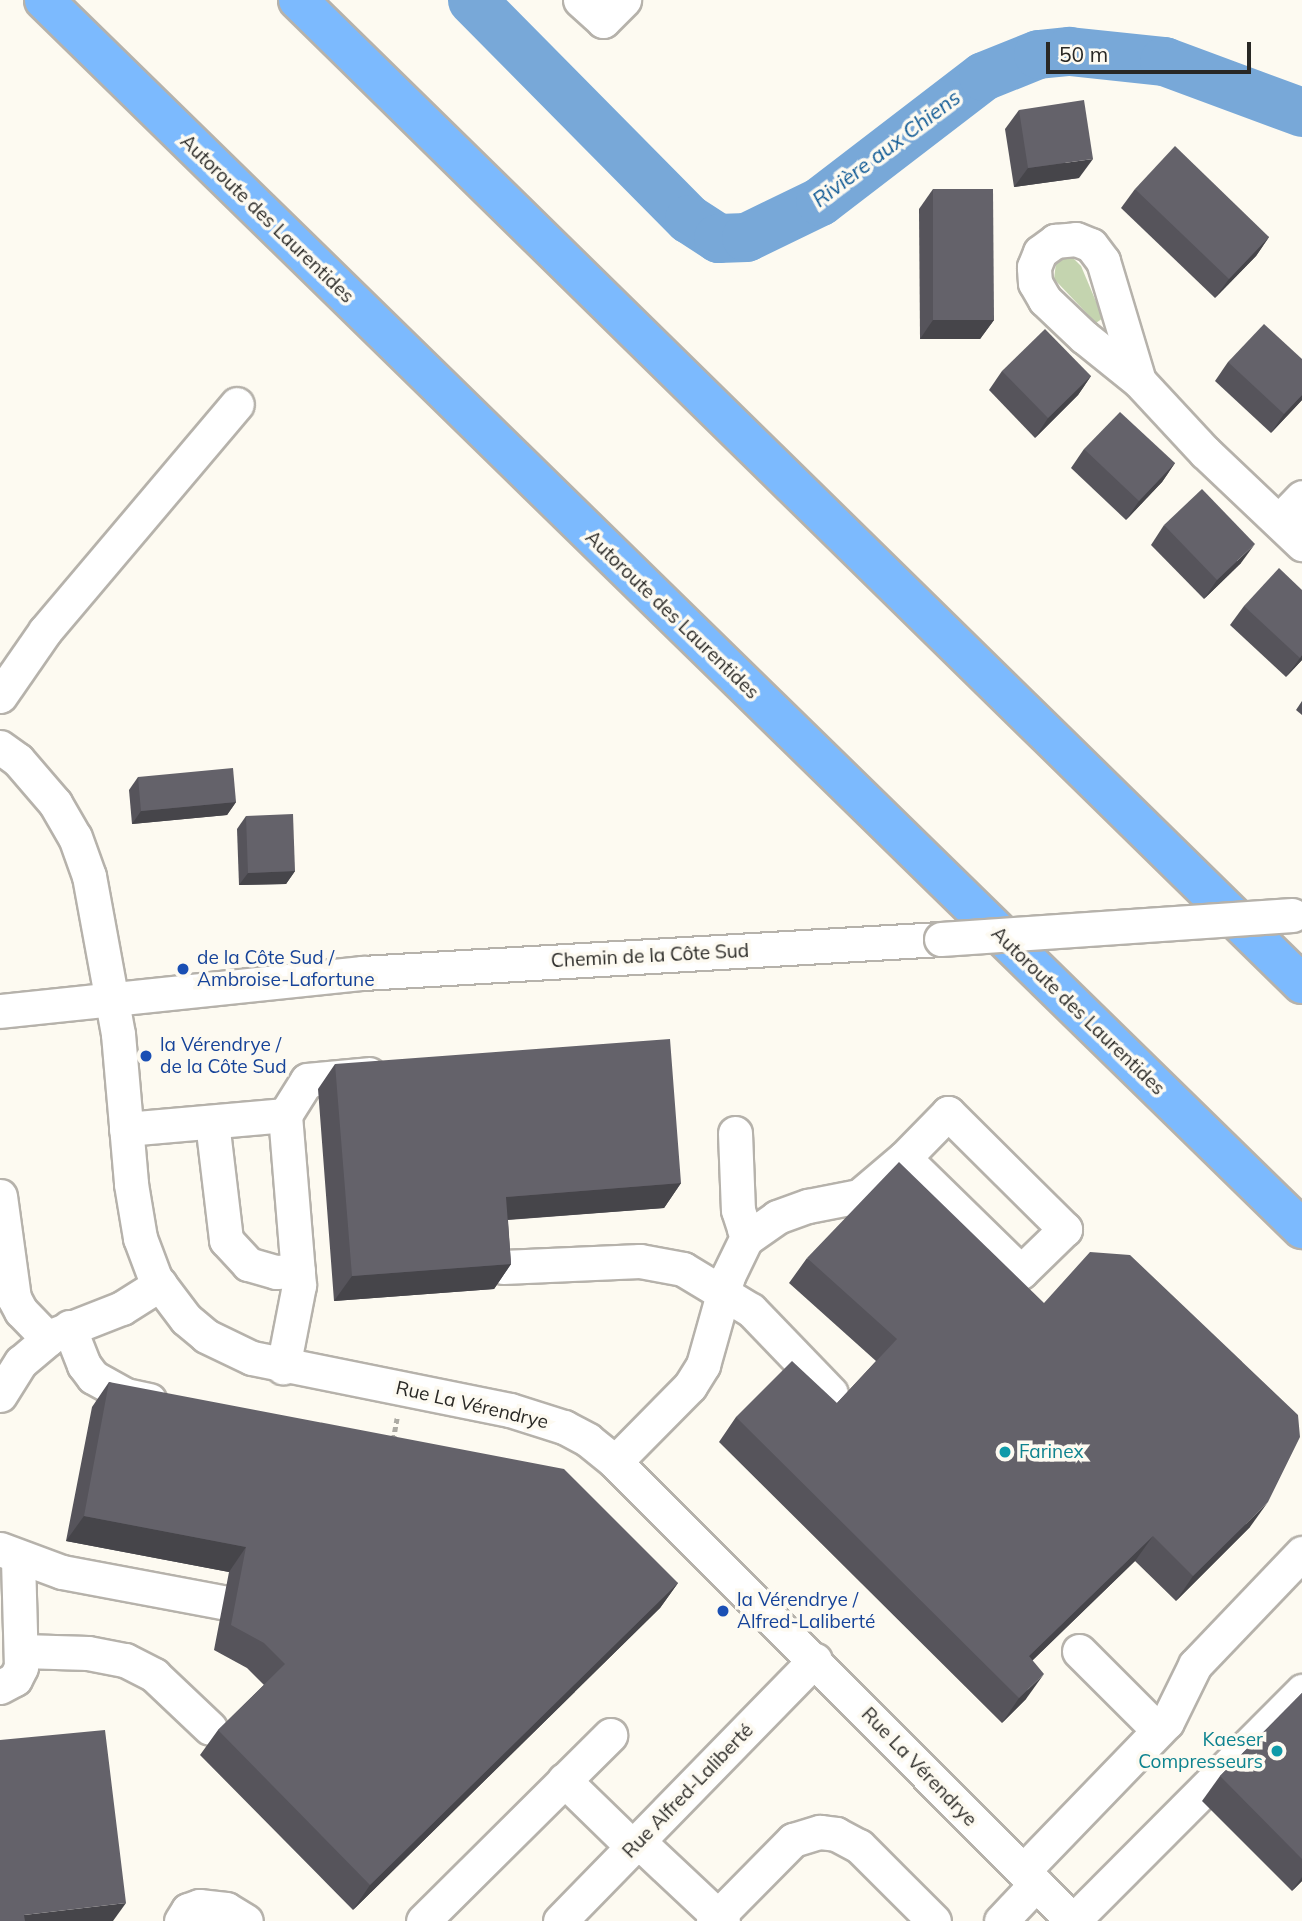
<!DOCTYPE html>
<html>
<head>
<meta charset="utf-8">
<style>
	body { margin:0 }
	#map { position:relative; width:1302px; height:1921px; overflow:hidden; background:#fdfaf1; font-family:Mulish,sans-serif }
	div>[style] { position:absolute }
	[style*='--x'] { left:calc(var(--x)*1px); top:calc(var(--y)*1px); width:calc(var(--w)*1px); rotate:calc(var(--a)*1deg) }
	.green>* { inset:0; background:#c4d4af }
	.river>* { height:49px; margin:-24.5px; padding:0 24.5px; transform-origin:24.5px; border-radius:24.5px; background:#78a8d8 }
	.path>* { height:4.5px; margin-top:-2.25px; transform-origin:0; background:repeating-linear-gradient(90deg,#acaaa3 0 5px,transparent 0 8.5px) }
	.roads { filter:drop-shadow(2px 0 #b6b2ab) drop-shadow(-2px 0 #b6b2ab) drop-shadow(0 2px #b6b2ab) drop-shadow(0 -2px #b6b2ab) }
	.minor>* { height:33px; margin:-16.5px; padding:0 16.5px; transform-origin:16.5px; border-radius:16.5px; background:#fff }
	.highway>* { height:38px; margin:-19px; padding:0 19px; transform-origin:19px; border-radius:19px; background:#7cbafe }
	.bridges { filter:drop-shadow(2px 0 #b6b2ab) drop-shadow(-2px 0 #b6b2ab) drop-shadow(0 2px #b6b2ab) drop-shadow(0 -2px #b6b2ab) }
	.minor-bridge>* { height:33px; margin:-16.5px; padding:0 16.5px; transform-origin:16.5px; border-radius:16.5px; background:#fff }
	.wall>* { inset:0; background:#56545b }
	.shaded-wall>* { inset:0; background:#46454a }
	.building>* { inset:0; background:#64626a }
	.dots>* { width:19px; height:19px; translate:-50% -50%; box-sizing:border-box; border:4px solid #fdfaf1; border-radius:50% }
	span { translate:-50% -50%; white-space:nowrap; text-align:center; line-height:1.15; -webkit-text-stroke:7px #fdfaf1; paint-order:stroke }
	.street-label { font-size:19px; color:#292825 }
	.transit-label { font-size:19px; color:#164399 }
	.left { translate:0 -50%; text-align:left }
	.culture-label { font-size:19px; color:#0d838f }
	.right { translate:-100% -50%; text-align:right }
	.water-label { font-size:21px; color:#105a95; font-style:italic }
	.scale { position:absolute; left:1046px; top:42px; width:205px; height:32px; box-sizing:border-box; border:4px solid #292825; border-top:0; padding-left:9px; font-size:21px; line-height:24px; white-space:nowrap; color:#292825; -webkit-text-stroke:5px #fdfaf1; paint-order:stroke }
</style>
</head>
<body>
<div id="map">
	<div class="green">
		<div style="clip-path:polygon(1065px 258px,1073px 258px,1081px 266px,1103px 318px,1096px 323px,1054px 279px,1056px 263px)"></div>
	</div>
	<div class="river">
		<div style="--x:472;--y:0;--w:308;--a:45.3"></div>
		<div style="--x:689;--y:219;--w:35;--a:33"></div>
		<div style="--x:718;--y:238;--w:28;--a:-2"></div>
		<div style="--x:746;--y:237;--w:82;--a:-25.9"></div>
		<div style="--x:820;--y:201;--w:205;--a:-37.5"></div>
		<div style="--x:983;--y:76;--w:59;--a:-21.8"></div>
		<div style="--x:1038;--y:54;--w:31;--a:-6"></div>
		<div style="--x:1069;--y:51;--w:96;--a:6"></div>
		<div style="--x:1164;--y:61;--w:147;--a:20.3"></div>
	</div>
	<div class="path">
		<div style="--x:393;--y:1440;--w:22;--a:-80"></div>
	</div>
	<div class="roads">
		<div class="minor">
			<div style="--x:580;--y:0;--w:31;--a:42"></div>
			<div style="--x:603;--y:21;--w:30;--a:-45"></div>
			<div style="--x:1076;--y:239;--w:16;--a:22"></div>
			<div style="--x:1091;--y:245;--w:20;--a:53"></div>
			<div style="--x:1103;--y:261;--w:125;--a:73.3"></div>
			<div style="--x:1139;--y:381;--w:70;--a:-141.3"></div>
			<div style="--x:1084;--y:337;--w:54;--a:-136.5"></div>
			<div style="--x:1045;--y:300;--w:20;--a:-120"></div>
			<div style="--x:1035;--y:283;--w:16;--a:-94"></div>
			<div style="--x:1034;--y:267;--w:16;--a:-68"></div>
			<div style="--x:1040;--y:252;--w:19;--a:-36"></div>
			<div style="--x:1055;--y:241;--w:21;--a:-5"></div>
			<div style="--x:1139;--y:381;--w:97;--a:47.1"></div>
			<div style="--x:1205;--y:452;--w:134;--a:43.5"></div>
			<div style="--x:1279;--y:521;--w:33;--a:-46"></div>
			<div style="--x:0;--y:696;--w:79;--a:-55.3"></div>
			<div style="--x:45;--y:631;--w:297;--a:-49.8"></div>
			<div style="--x:0;--y:747;--w:22;--a:36"></div>
			<div style="--x:18;--y:760;--w:57;--a:49.3"></div>
			<div style="--x:55;--y:803;--w:39;--a:60"></div>
			<div style="--x:75;--y:837;--w:41;--a:70.3"></div>
			<div style="--x:89;--y:876;--w:161;--a:79.6"></div>
			<div style="--x:118;--y:1034;--w:151;--a:85"></div>
			<div style="--x:131;--y:1184;--w:55;--a:80.5"></div>
			<div style="--x:140;--y:1238;--w:43;--a:69.4"></div>
			<div style="--x:155;--y:1278;--w:51;--a:52.9"></div>
			<div style="--x:186;--y:1319;--w:26;--a:40"></div>
			<div style="--x:206;--y:1336;--w:51;--a:25.6"></div>
			<div style="--x:252;--y:1358;--w:263;--a:11.4"></div>
			<div style="--x:510;--y:1410;--w:57;--a:17.5"></div>
			<div style="--x:564;--y:1427;--w:27;--a:28"></div>
			<div style="--x:588;--y:1440;--w:35;--a:39"></div>
			<div style="--x:615;--y:1462;--w:648;--a:45.06"></div>
			<div style="--x:0;--y:1011;--w:365;--a:-6"></div>
			<div style="--x:363;--y:973;--w:579;--a:-3.37"></div>
			<div style="--x:285;--y:1115;--w:41;--a:-57.8"></div>
			<div style="--x:307;--y:1080;--w:62;--a:-5.5"></div>
			<div style="--x:212;--y:1122;--w:119;--a:83.2"></div>
			<div style="--x:226;--y:1240;--w:33;--a:47"></div>
			<div style="--x:248;--y:1264;--w:29;--a:16"></div>
			<div style="--x:276;--y:1272;--w:22;--a:-3"></div>
			<div style="--x:126;--y:1129;--w:160;--a:-5"></div>
			<div style="--x:285;--y:1115;--w:171;--a:85.3"></div>
			<div style="--x:299;--y:1285;--w:84;--a:101"></div>
			<div style="--x:735;--y:1133;--w:77;--a:87.8"></div>
			<div style="--x:738;--y:1210;--w:20;--a:72"></div>
			<div style="--x:744;--y:1229;--w:9;--a:49"></div>
			<div style="--x:0;--y:1196;--w:103;--a:82.2"></div>
			<div style="--x:14;--y:1298;--w:15;--a:62"></div>
			<div style="--x:21;--y:1311;--w:39;--a:46"></div>
			<div style="--x:503;--y:1267;--w:137;--a:-2.5"></div>
			<div style="--x:640;--y:1261;--w:44;--a:10.5"></div>
			<div style="--x:683;--y:1269;--w:79;--a:31.1"></div>
			<div style="--x:751;--y:1310;--w:115;--a:46.1"></div>
			<div style="--x:69;--y:1327;--w:41;--a:68.5"></div>
			<div style="--x:84;--y:1365;--w:15;--a:53"></div>
			<div style="--x:93;--y:1377;--w:37;--a:29"></div>
			<div style="--x:125;--y:1395;--w:25;--a:12"></div>
			<div style="--x:0;--y:1395;--w:39;--a:-58"></div>
			<div style="--x:21;--y:1362;--w:42;--a:-40.2"></div>
			<div style="--x:53;--y:1335;--w:74;--a:-21.4"></div>
			<div style="--x:122;--y:1308;--w:45;--a:-32.3"></div>
			<div style="--x:615;--y:1462;--w:107;--a:-45.4"></div>
			<div style="--x:690;--y:1386;--w:25;--a:-58"></div>
			<div style="--x:703;--y:1365;--w:92;--a:-74.3"></div>
			<div style="--x:728;--y:1276;--w:41;--a:-64.1"></div>
			<div style="--x:746;--y:1239;--w:38;--a:-35"></div>
			<div style="--x:777;--y:1217;--w:33;--a:-20"></div>
			<div style="--x:808;--y:1206;--w:52;--a:-11.1"></div>
			<div style="--x:859;--y:1196;--w:59;--a:-40.2"></div>
			<div style="--x:904;--y:1158;--w:63;--a:-45.6"></div>
			<div style="--x:948;--y:1113;--w:165;--a:44.8"></div>
			<div style="--x:1065;--y:1229;--w:62;--a:135.7"></div>
			<div style="--x:1021;--y:1272;--w:163;--a:-135.7"></div>
			<div style="--x:0;--y:1549;--w:66;--a:20.4"></div>
			<div style="--x:62;--y:1572;--w:164;--a:10.6"></div>
			<div style="--x:22;--y:1651;--w:66;--a:1.7"></div>
			<div style="--x:88;--y:1653;--w:38;--a:11"></div>
			<div style="--x:125;--y:1660;--w:33;--a:27"></div>
			<div style="--x:154;--y:1675;--w:77;--a:43.4"></div>
			<div style="--x:1079;--y:1651;--w:112;--a:45"></div>
			<div style="--x:0;--y:1687;--w:17;--a:-28"></div>
			<div style="--x:15;--y:1679;--w:13;--a:-63"></div>
			<div style="--x:21;--y:1667;--w:109;--a:-91.6"></div>
			<div style="--x:564;--y:1780;--w:98;--a:44.2"></div>
			<div style="--x:639;--y:1842;--w:115;--a:43.2"></div>
			<div style="--x:1023;--y:1871;--w:207;--a:-46"></div>
			<div style="--x:1167;--y:1722;--w:64;--a:-63.8"></div>
			<div style="--x:1195;--y:1665;--w:155;--a:-46.3"></div>
			<div style="--x:181;--y:1921;--w:13;--a:-58"></div>
			<div style="--x:188;--y:1910;--w:12;--a:-20"></div>
			<div style="--x:199;--y:1906;--w:27;--a:6"></div>
			<div style="--x:226;--y:1909;--w:23;--a:31"></div>
			<div style="--x:423;--y:1921;--w:264;--a:-44.8"></div>
			<div style="--x:560;--y:1921;--w:365;--a:-45.7"></div>
			<div style="--x:713;--y:1921;--w:114;--a:-45.4"></div>
			<div style="--x:793;--y:1840;--w:28;--a:-17"></div>
			<div style="--x:820;--y:1832;--w:16;--a:7"></div>
			<div style="--x:836;--y:1834;--w:26;--a:28"></div>
			<div style="--x:859;--y:1846;--w:106;--a:45"></div>
			<div style="--x:1001;--y:1921;--w:51;--a:-46.6"></div>
			<div style="--x:1073;--y:1921;--w:325;--a:-45.1"></div>
		</div>
		<div class="highway">
			<div style="--x:44;--y:0;--w:1759;--a:44.33"></div>
			<div style="--x:298;--y:0;--w:1406;--a:44.42"></div>
		</div>
	</div>
	<div class="bridges">
		<div class="minor-bridge">
			<div style="--x:941;--y:939;--w:352;--a:-3.9"></div>
		</div>
	</div>
	<div class="wall">
		<div style="clip-path:polygon(1019px 110px,1079px 178px,1014px 187px,1005px 129px)"></div>
		<div style="clip-path:polygon(933px 189px,994px 320px,980px 339px,920px 339px,919px 209px)"></div>
		<div style="clip-path:polygon(1135px 189px,1269px 237px,1256px 256px,1215px 298px,1121px 208px)"></div>
		<div style="clip-path:polygon(1302px 359px,1302px 400px,1271px 433px,1215px 381px,1228px 362px)"></div>
		<div style="clip-path:polygon(1002px 371px,1091px 376px,1078px 395px,1035px 438px,989px 390px)"></div>
		<div style="clip-path:polygon(1084px 449px,1175px 463px,1162px 482px,1126px 520px,1071px 468px)"></div>
		<div style="clip-path:polygon(1164px 525px,1241px 563px,1204px 599px,1151px 545px)"></div>
		<div style="clip-path:polygon(1302px 590px,1302px 660px,1286px 677px,1230px 625px,1244px 606px)"></div>
		<div style="clip-path:polygon(1302px 701px,1302px 715px,1296px 710px)"></div>
		<div style="clip-path:polygon(138px 777px,236px 802px,227px 815px,132px 824px,129px 790px)"></div>
		<div style="clip-path:polygon(246px 816px,295px 871px,286px 884px,239px 885px,237px 829px)"></div>
		<div style="clip-path:polygon(335px 1064px,681px 1183px,664px 1208px,508px 1220px,511px 1264px,494px 1289px,334px 1301px,318px 1089px)"></div>
		<div style="clip-path:polygon(807px 1258px,1250px 1527px,1176px 1601px,1135px 1561px,1032px 1661px,1026px 1699px,1002px 1723px,719px 1442px,736px 1417px,837px 1403px,876px 1361px,789px 1283px)"></div>
		<div style="clip-path:polygon(109px 1382px,678px 1583px,660px 1608px,353px 1910px,200px 1755px,218px 1730px,264px 1685px,247px 1668px,214px 1650px,229px 1572px,66px 1541px,92px 1407px)"></div>
		<div style="clip-path:polygon(1302px 1693px,1302px 1881px,1292px 1891px,1202px 1801px,1220px 1776px)"></div>
	</div>
	<div class="shaded-wall">
		<div style="clip-path:polygon(1093px 159px,1079px 178px,1014px 187px,1028px 168px)"></div>
		<div style="clip-path:polygon(1269px 237px,1256px 256px,1215px 298px,1229px 279px)"></div>
		<div style="clip-path:polygon(933px 320px,994px 320px,980px 339px,920px 339px)"></div>
		<div style="clip-path:polygon(1091px 376px,1078px 395px,1035px 438px,1048px 418px)"></div>
		<div style="clip-path:polygon(1302px 395px,1302px 400px,1271px 433px,1284px 414px)"></div>
		<div style="clip-path:polygon(1175px 463px,1162px 482px,1126px 520px,1139px 501px)"></div>
		<div style="clip-path:polygon(1255px 544px,1241px 563px,1204px 599px,1217px 580px)"></div>
		<div style="clip-path:polygon(1302px 655px,1302px 660px,1286px 677px,1300px 658px)"></div>
		<div style="clip-path:polygon(236px 802px,227px 815px,132px 824px,141px 811px)"></div>
		<div style="clip-path:polygon(295px 871px,286px 884px,239px 885px,248px 873px)"></div>
		<div style="clip-path:polygon(681px 1183px,664px 1208px,489px 1221px,506px 1197px)"></div>
		<div style="clip-path:polygon(511px 1264px,494px 1289px,334px 1301px,352px 1276px)"></div>
		<div style="clip-path:polygon(1268px 1502px,1250px 1527px,1176px 1601px,1193px 1576px)"></div>
		<div style="clip-path:polygon(84px 1516px,246px 1547px,229px 1572px,66px 1541px)"></div>
		<div style="clip-path:polygon(1153px 1536px,1135px 1561px,1011px 1681px,1029px 1656px)"></div>
		<div style="clip-path:polygon(678px 1583px,660px 1608px,353px 1910px,370px 1885px)"></div>
		<div style="clip-path:polygon(1044px 1674px,1026px 1699px,1002px 1723px,1019px 1698px)"></div>
		<div style="clip-path:polygon(1302px 1877px,1302px 1881px,1292px 1891px)"></div>
		<div style="clip-path:polygon(126px 1903px,113px 1921px,20px 1921px,24px 1915px)"></div>
	</div>
	<div class="building">
		<div style="clip-path:polygon(1084px 100px,1093px 159px,1028px 168px,1019px 110px)"></div>
		<div style="clip-path:polygon(1175px 146px,1269px 237px,1229px 279px,1135px 189px)"></div>
		<div style="clip-path:polygon(933px 189px,993px 189px,994px 320px,933px 320px)"></div>
		<div style="clip-path:polygon(1264px 324px,1302px 359px,1302px 395px,1284px 414px,1228px 362px)"></div>
		<div style="clip-path:polygon(1045px 329px,1091px 376px,1048px 418px,1002px 371px)"></div>
		<div style="clip-path:polygon(1120px 412px,1175px 463px,1139px 501px,1084px 449px)"></div>
		<div style="clip-path:polygon(1202px 489px,1255px 544px,1217px 580px,1164px 525px)"></div>
		<div style="clip-path:polygon(1279px 568px,1302px 590px,1302px 655px,1300px 658px,1244px 606px)"></div>
		<div style="clip-path:polygon(233px 768px,236px 802px,141px 811px,138px 777px)"></div>
		<div style="clip-path:polygon(293px 814px,295px 871px,248px 873px,246px 816px)"></div>
		<div style="clip-path:polygon(670px 1039px,681px 1183px,506px 1197px,511px 1264px,352px 1276px,335px 1064px)"></div>
		<div style="clip-path:polygon(899px 1162px,1044px 1303px,1090px 1252px,1130px 1255px,1298px 1415px,1300px 1437px,1268px 1502px,1193px 1576px,1153px 1536px,1029px 1656px,1044px 1674px,1019px 1698px,736px 1417px,792px 1361px,837px 1403px,897px 1339px,807px 1258px)"></div>
		<div style="clip-path:polygon(109px 1382px,564px 1469px,678px 1583px,370px 1885px,218px 1730px,285px 1664px,264px 1643px,231px 1625px,246px 1547px,84px 1516px)"></div>
		<div style="clip-path:polygon(1302px 1693px,1302px 1859px,1220px 1776px)"></div>
		<div style="clip-path:polygon(105px 1730px,126px 1903px,24px 1915px,25px 1921px,0 1921px,0 1740px)"></div>
	</div>
	<div class="dots">
		<div style="left:183px;top:969px;background:#1a4fb4"></div>
		<div style="left:146px;top:1056px;background:#1a4fb4"></div>
		<div style="left:1005px;top:1452px;background:#0f9aa8"></div>
		<div style="left:723px;top:1611px;background:#1a4fb4"></div>
		<div style="left:1277px;top:1751px;background:#0f9aa8"></div>
	</div>
	<div class="street-label">
		<span style="left:267px;top:219px;rotate:44deg">Autoroute des Laurentides</span>
		<span style="left:672px;top:615px;rotate:44deg">Autoroute des Laurentides</span>
		<span style="left:650px;top:956px;rotate:-3deg">Chemin de la Côte Sud</span>
		<span style="left:1078px;top:1011px;rotate:44deg">Autoroute des Laurentides</span>
		<span style="left:472px;top:1405px;rotate:13deg">Rue La Vérendrye</span>
		<span style="left:919px;top:1767px;rotate:46deg">Rue La Vérendrye</span>
		<span style="left:688px;top:1791px;rotate:-46deg">Rue Alfred-Laliberté</span>
	</div>
	<div class="transit-label">
		<span class="left" style="left:197px;top:969px">de la Côte Sud /<br>Ambroise-Lafortune</span>
		<span class="left" style="left:160px;top:1056px">la Vérendrye /<br>de la Côte Sud</span>
		<span class="left" style="left:737px;top:1611px">la Vérendrye /<br>Alfred-Laliberté</span>
	</div>
	<div class="culture-label">
		<span class="left" style="left:1019px;top:1452px">Farinex</span>
		<span class="right" style="left:1263px;top:1751px">Kaeser<br>Compresseurs</span>
	</div>
	<div class="water-label">
		<span style="left:886px;top:148px;rotate:-37deg">Rivière aux Chiens</span>
	</div>
	<div class="scale">50 m</div>
</div>
</body>
</html>
